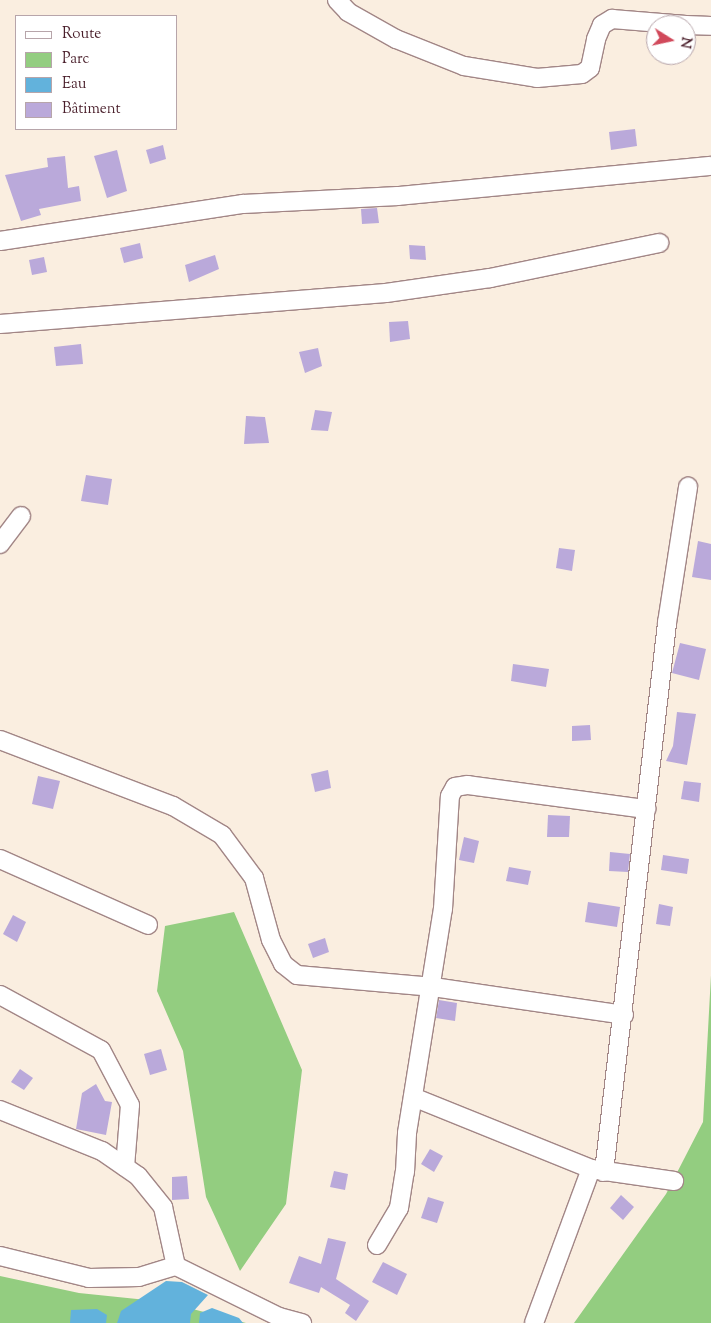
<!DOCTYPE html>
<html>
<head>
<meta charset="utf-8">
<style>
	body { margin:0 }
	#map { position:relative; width:711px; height:1323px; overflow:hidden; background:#faeee0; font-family:"Sorts Mill Goudy",serif }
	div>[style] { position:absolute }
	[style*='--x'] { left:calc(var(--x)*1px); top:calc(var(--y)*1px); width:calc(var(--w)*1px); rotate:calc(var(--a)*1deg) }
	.green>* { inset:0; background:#93cd80 }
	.water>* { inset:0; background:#62b2dc }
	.building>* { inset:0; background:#baa9da }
	.roads { filter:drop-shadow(1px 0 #a28686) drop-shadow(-1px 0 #a28686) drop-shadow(0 1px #a28686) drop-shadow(0 -1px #a28686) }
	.minor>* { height:18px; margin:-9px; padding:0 9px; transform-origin:9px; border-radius:9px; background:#fff }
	span { translate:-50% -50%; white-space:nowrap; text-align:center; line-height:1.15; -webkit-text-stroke:5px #fff; paint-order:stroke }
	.legend { position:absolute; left:15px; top:15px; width:162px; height:115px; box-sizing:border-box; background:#fff; border:1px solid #b7a5aa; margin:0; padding:6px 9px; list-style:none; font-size:15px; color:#4a1f2b }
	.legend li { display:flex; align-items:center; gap:10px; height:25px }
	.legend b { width:25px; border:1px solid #b7a5aa }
	.north { position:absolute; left:646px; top:15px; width:50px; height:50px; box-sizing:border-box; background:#fff; border:1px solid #b7a5aa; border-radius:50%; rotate:100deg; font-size:14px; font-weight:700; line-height:20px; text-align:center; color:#4a1f2b }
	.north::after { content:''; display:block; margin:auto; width:18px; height:22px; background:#d1495b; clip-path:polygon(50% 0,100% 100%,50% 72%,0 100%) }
</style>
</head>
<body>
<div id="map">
	<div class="green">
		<div style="clip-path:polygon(234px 912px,302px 1070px,286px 1204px,240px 1271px,206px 1197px,183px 1051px,157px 991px,165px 926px)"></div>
		<div style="clip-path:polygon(711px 975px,711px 1323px,574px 1323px,666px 1194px,703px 1122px)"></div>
		<div style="clip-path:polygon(0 1276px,79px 1293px,166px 1302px,246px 1323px,0 1323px)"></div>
	</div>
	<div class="water">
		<div style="clip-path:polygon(166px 1281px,182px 1282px,208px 1295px,191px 1314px,190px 1323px,117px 1323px,121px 1311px)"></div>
		<div style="clip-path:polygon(212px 1308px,239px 1318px,243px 1323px,199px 1323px,200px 1313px)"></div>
		<div style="clip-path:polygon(97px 1309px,107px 1315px,106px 1323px,70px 1323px,71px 1310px)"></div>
	</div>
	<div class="building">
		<div style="clip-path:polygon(635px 129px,637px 146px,611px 150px,609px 132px)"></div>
		<div style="clip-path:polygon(163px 145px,166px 159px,150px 164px,146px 150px)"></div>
		<div style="clip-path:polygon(117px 150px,127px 191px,107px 198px,94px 156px)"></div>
		<div style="clip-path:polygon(65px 156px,68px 188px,79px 186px,81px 201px,39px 209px,41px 215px,21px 221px,5px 175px,48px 167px,47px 158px)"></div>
		<div style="clip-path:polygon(377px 208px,379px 223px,362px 224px,361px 209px)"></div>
		<div style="clip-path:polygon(140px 243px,143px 258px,124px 263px,120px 248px)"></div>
		<div style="clip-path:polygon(409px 245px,425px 246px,426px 260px,410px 259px)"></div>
		<div style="clip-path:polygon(215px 255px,219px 269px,189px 282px,185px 265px)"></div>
		<div style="clip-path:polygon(44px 257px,47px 272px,32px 275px,29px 260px)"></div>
		<div style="clip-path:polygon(408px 321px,410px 339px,390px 342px,389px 322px)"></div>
		<div style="clip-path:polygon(81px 344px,83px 364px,56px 366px,54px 347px)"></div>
		<div style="clip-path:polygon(318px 348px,322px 366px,305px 373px,299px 352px)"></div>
		<div style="clip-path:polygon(315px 410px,332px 412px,328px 431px,311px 430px)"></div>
		<div style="clip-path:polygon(246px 416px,265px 417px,269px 443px,244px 444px)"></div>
		<div style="clip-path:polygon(86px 475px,112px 479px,108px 505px,81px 501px)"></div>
		<div style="clip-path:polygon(698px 541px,711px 544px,711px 580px,692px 577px)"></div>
		<div style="clip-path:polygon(559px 548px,575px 550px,572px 571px,556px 568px)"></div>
		<div style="clip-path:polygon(680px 643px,706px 649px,699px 680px,672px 673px)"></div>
		<div style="clip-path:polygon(513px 664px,549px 669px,546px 687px,511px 681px)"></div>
		<div style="clip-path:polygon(677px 712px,696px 714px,687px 765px,666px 761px,673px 746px)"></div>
		<div style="clip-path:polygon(590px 725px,591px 740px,572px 741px,572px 726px)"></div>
		<div style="clip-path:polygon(328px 770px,331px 788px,315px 792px,311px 774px)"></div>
		<div style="clip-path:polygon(38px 776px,60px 781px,53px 809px,32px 804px)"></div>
		<div style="clip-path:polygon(684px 781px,701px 783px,699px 802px,681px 799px)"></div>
		<div style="clip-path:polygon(548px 815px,570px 816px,569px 837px,547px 837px)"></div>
		<div style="clip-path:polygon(464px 837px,479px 841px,474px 863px,459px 860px)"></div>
		<div style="clip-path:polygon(610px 852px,630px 854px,628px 872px,609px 871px)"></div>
		<div style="clip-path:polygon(663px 855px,689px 859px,687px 874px,661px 870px)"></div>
		<div style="clip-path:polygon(509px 867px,531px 871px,528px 885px,506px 881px)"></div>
		<div style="clip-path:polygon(588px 902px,620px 907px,617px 927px,585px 922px)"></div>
		<div style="clip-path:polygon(659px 904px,673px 907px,670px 926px,656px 924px)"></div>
		<div style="clip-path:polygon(13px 915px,26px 922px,17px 942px,3px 934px)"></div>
		<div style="clip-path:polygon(325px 938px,329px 952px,313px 958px,308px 944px)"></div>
		<div style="clip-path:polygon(439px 1000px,457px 1003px,455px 1021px,436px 1018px)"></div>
		<div style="clip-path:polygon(161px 1049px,167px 1070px,150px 1075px,144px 1054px)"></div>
		<div style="clip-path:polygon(20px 1069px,33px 1078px,24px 1090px,11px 1082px)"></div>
		<div style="clip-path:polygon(96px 1084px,105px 1101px,112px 1102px,106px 1135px,76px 1129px,82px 1093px)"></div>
		<div style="clip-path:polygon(430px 1149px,443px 1156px,434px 1172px,421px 1164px)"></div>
		<div style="clip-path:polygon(334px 1171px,348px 1174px,345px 1190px,330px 1187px)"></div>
		<div style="clip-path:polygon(187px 1176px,189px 1199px,172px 1200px,172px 1177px)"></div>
		<div style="clip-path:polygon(621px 1195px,634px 1207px,623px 1220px,610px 1208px)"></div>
		<div style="clip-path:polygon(428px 1197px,444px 1202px,437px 1223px,421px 1218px)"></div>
		<div style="clip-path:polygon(328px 1238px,346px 1242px,336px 1279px,369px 1301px,356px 1321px,345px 1313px,350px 1305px,321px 1287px,319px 1293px,289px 1283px,299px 1256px,321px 1264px)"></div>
		<div style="clip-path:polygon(383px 1262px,407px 1274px,397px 1295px,372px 1282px)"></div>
	</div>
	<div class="roads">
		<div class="minor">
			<div style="--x:337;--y:0;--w:16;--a:47"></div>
			<div style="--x:348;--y:12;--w:55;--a:29.4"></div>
			<div style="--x:396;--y:39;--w:73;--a:21.7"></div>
			<div style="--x:464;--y:66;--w:74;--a:9.3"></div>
			<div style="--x:537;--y:78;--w:45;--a:-5.1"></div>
			<div style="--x:582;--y:74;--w:10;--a:-37"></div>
			<div style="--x:590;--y:68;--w:30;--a:-78"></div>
			<div style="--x:596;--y:39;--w:15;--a:-67"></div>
			<div style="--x:602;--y:25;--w:12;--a:-31"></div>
			<div style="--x:612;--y:19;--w:74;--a:4.6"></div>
			<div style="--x:686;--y:25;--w:25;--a:2"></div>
			<div style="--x:0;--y:241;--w:246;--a:-8.7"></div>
			<div style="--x:243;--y:204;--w:155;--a:-3"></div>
			<div style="--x:398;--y:196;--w:314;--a:-5.5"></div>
			<div style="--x:0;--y:324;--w:387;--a:-4.6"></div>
			<div style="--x:386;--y:293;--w:105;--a:-8.2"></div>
			<div style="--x:490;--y:278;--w:173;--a:-11.7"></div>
			<div style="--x:0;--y:544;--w:35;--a:-53"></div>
			<div style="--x:0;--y:740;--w:185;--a:20.9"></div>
			<div style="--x:173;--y:806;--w:57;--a:30.6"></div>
			<div style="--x:222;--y:835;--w:54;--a:53.3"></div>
			<div style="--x:254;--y:878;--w:64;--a:74.7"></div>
			<div style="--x:271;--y:940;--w:27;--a:63"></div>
			<div style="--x:283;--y:964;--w:18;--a:38"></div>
			<div style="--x:297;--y:975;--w:137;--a:5"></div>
			<div style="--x:433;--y:987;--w:193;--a:8.3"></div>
			<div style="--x:0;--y:859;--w:162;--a:24"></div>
			<div style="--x:0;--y:995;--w:115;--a:28.6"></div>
			<div style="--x:101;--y:1050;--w:62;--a:62.2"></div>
			<div style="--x:130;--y:1105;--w:62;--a:94.6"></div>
			<div style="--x:413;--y:1097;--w:192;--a:22"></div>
			<div style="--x:591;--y:1169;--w:84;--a:8.2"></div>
			<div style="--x:0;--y:1110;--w:110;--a:21.9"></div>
			<div style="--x:102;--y:1151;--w:44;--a:34.8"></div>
			<div style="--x:138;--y:1176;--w:40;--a:51"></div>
			<div style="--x:163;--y:1207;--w:60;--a:77.6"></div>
			<div style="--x:604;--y:1172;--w:553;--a:-83.45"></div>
			<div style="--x:667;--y:623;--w:138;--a:-81.2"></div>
			<div style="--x:377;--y:1245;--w:43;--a:-59.3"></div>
			<div style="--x:399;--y:1208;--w:36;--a:-81"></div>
			<div style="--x:405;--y:1172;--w:39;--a:-87"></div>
			<div style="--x:407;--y:1133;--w:227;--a:-80.9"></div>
			<div style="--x:443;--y:909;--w:113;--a:-86.5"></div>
			<div style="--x:450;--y:796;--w:10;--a:-61"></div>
			<div style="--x:455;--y:787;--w:13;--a:-9"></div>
			<div style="--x:468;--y:785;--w:180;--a:7.7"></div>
			<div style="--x:0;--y:1256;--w:92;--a:13.9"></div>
			<div style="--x:89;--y:1278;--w:50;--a:-1.1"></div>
			<div style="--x:139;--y:1277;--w:39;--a:-17"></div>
			<div style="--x:176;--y:1266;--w:115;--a:26.3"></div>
			<div style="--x:279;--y:1317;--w:24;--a:15"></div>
			<div style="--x:534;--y:1323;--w:164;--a:-69.7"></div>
		</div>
	</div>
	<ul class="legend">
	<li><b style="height:6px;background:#fff"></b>Route</li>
	<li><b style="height:14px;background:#93cd80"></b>Parc</li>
	<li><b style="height:14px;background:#62b2dc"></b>Eau</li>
	<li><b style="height:14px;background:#baa9da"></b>Bâtiment</li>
	</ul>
	<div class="north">N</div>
</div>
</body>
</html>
